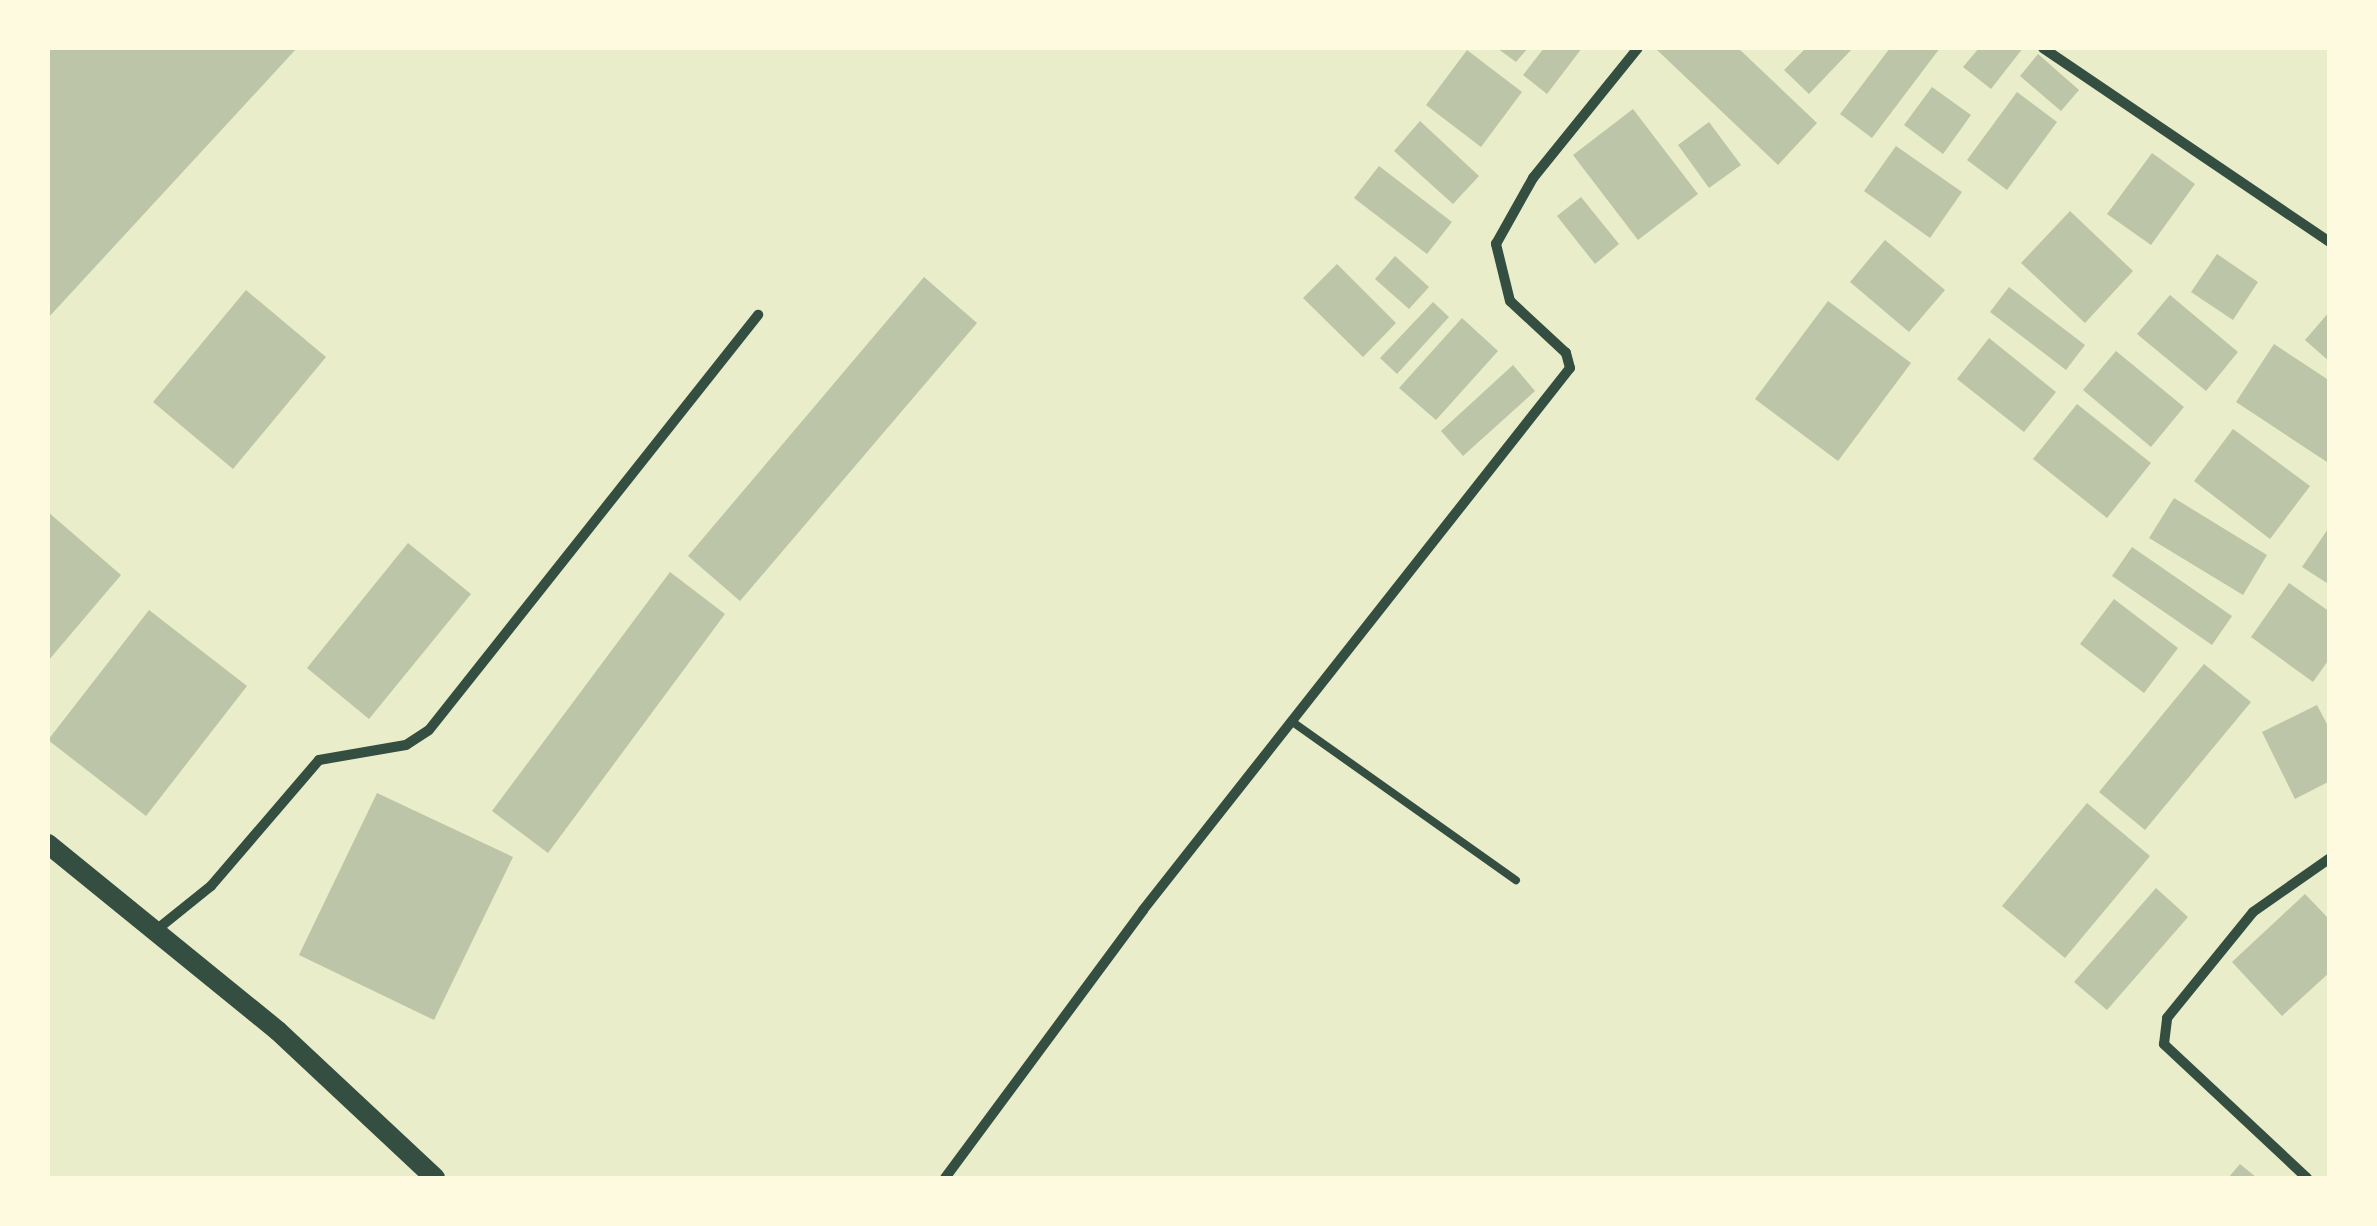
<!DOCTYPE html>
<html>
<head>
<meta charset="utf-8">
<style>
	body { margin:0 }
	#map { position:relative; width:2377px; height:1226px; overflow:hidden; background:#e9edc9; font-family:"Archivo Narrow",sans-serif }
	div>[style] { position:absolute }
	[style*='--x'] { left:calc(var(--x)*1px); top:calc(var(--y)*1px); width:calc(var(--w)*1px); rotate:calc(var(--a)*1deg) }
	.building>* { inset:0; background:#bcc5a7 }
	.service>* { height:8px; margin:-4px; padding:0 4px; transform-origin:4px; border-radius:4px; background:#344e41 }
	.minor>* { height:10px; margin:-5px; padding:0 5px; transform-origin:5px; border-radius:5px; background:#344e41 }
	.secondary>* { height:20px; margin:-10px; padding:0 10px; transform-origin:10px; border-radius:10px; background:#344e41 }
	span { translate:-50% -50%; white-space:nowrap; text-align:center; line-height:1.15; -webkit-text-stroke:10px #fefae0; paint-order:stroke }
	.frame { position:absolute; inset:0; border:50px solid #fefae0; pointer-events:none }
</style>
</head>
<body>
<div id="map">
	<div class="building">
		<div style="clip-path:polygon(48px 48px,297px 48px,48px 318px)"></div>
		<div style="clip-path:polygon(1497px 48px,1528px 48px,1516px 62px)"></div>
		<div style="clip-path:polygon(1544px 48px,1582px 48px,1547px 94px,1523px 75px)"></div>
		<div style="clip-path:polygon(1655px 48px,1738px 48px,1817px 123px,1778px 165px)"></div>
		<div style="clip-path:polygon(1806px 48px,1853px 48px,1809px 94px,1784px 70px)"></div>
		<div style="clip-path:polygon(1890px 48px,1940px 48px,1872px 138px,1840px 114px)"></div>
		<div style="clip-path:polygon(1979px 48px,2023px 48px,1991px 89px,1963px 67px)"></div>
		<div style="clip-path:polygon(1467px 50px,1522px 92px,1481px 147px,1426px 105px)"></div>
		<div style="clip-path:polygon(2038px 54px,2079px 90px,2061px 111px,2020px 76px)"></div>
		<div style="clip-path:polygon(1932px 87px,1971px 115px,1943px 154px,1904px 125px)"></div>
		<div style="clip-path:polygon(2017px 92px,2057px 122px,2007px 190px,1967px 160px)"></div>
		<div style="clip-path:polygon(1633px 109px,1698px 194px,1638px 240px,1573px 155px)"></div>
		<div style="clip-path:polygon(1420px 121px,1479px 176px,1453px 204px,1394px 151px)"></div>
		<div style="clip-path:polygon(1709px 122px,1741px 165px,1709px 188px,1678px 145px)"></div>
		<div style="clip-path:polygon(1896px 146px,1962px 192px,1930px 238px,1864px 191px)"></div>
		<div style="clip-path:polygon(2152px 153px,2195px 184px,2151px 245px,2107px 214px)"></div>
		<div style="clip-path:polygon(1379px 166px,1452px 222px,1427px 254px,1354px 198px)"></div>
		<div style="clip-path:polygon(1581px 197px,1619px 244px,1595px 264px,1557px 216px)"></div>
		<div style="clip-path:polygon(2070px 211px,2133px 271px,2085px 323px,2021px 263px)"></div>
		<div style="clip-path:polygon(1885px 240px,1945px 290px,1909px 332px,1850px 282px)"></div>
		<div style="clip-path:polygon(2217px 254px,2258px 282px,2233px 320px,2191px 292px)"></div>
		<div style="clip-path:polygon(1395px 256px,1429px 287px,1409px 309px,1375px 279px)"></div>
		<div style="clip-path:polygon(1337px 264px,1396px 323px,1363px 357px,1303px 298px)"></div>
		<div style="clip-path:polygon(924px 277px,977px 323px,740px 601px,688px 556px)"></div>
		<div style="clip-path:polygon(2009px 287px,2085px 345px,2066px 370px,1990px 312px)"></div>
		<div style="clip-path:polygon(246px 290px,326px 357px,233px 469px,153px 402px)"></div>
		<div style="clip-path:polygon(2170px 295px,2238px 352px,2206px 391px,2137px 334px)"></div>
		<div style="clip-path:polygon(1828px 301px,1911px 363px,1838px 461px,1755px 399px)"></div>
		<div style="clip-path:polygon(1433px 302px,1449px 317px,1397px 374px,1380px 358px)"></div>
		<div style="clip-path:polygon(2330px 311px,2330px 362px,2305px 340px)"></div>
		<div style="clip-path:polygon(1462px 318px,1498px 351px,1436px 420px,1399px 388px)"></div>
		<div style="clip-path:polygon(1989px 338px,2056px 392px,2024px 432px,1957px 379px)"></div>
		<div style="clip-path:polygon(2274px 344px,2330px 381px,2330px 464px,2236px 402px)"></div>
		<div style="clip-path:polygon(2116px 351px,2184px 407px,2151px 447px,2083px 390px)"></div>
		<div style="clip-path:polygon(1513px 365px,1535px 391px,1463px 456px,1441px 431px)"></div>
		<div style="clip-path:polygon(2077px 404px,2151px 463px,2107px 518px,2033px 459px)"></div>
		<div style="clip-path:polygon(2233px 429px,2310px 486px,2270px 539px,2194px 481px)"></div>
		<div style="clip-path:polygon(2174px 498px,2267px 555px,2243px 595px,2149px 538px)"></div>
		<div style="clip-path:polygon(48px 512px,121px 575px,48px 661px)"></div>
		<div style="clip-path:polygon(2330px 526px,2330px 585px,2302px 567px)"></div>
		<div style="clip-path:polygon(408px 543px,471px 594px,369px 719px,307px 668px)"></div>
		<div style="clip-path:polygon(2132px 547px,2232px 616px,2212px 645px,2112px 576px)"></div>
		<div style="clip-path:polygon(670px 572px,725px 614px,548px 853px,492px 811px)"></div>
		<div style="clip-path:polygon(2289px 583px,2330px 612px,2330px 658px,2313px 682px,2251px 637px)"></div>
		<div style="clip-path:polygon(2114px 599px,2178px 648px,2144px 693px,2080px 644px)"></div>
		<div style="clip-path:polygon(149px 610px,247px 686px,146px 816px,48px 740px)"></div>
		<div style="clip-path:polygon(2204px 664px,2251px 702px,2145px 830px,2099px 792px)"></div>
		<div style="clip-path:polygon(2317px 705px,2330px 730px,2330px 781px,2295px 799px,2262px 732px)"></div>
		<div style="clip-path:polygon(377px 793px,513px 857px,434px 1020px,299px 955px)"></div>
		<div style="clip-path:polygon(2087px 803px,2150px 856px,2065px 958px,2002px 906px)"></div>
		<div style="clip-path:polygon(2156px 888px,2188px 917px,2107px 1010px,2074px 982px)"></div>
		<div style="clip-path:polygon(2305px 894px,2330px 920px,2330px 972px,2282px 1016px,2232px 962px)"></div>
		<div style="clip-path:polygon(2240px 1164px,2257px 1178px,2228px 1178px)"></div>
	</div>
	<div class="service">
		<div style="--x:1294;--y:723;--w:272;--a:35.3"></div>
	</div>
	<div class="minor">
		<div style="--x:2043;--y:48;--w:346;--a:34.1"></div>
		<div style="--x:155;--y:931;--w:72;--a:-38.8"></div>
		<div style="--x:211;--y:886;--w:166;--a:-49.4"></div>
		<div style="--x:319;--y:760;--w:88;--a:-9.8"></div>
		<div style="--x:406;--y:745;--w:27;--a:-33"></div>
		<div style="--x:429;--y:730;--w:530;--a:-51.59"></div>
		<div style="--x:945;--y:1178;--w:333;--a:-53.5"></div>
		<div style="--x:1143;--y:910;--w:690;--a:-51.77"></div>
		<div style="--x:1570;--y:368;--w:16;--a:-105"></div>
		<div style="--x:1566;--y:353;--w:76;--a:-137.1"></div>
		<div style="--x:1510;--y:301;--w:59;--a:-103.8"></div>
		<div style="--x:1496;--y:244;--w:76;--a:-60.7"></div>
		<div style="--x:1533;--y:178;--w:167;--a:-51.1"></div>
		<div style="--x:2307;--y:1178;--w:196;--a:-136.9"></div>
		<div style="--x:2164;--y:1044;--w:26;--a:-83"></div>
		<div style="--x:2167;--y:1018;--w:136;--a:-50.9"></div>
		<div style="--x:2253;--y:912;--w:94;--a:-35"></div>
	</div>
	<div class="secondary">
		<div style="--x:48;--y:844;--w:296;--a:39.1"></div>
		<div style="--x:278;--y:1031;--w:215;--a:43.1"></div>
	</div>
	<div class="frame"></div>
</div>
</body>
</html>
